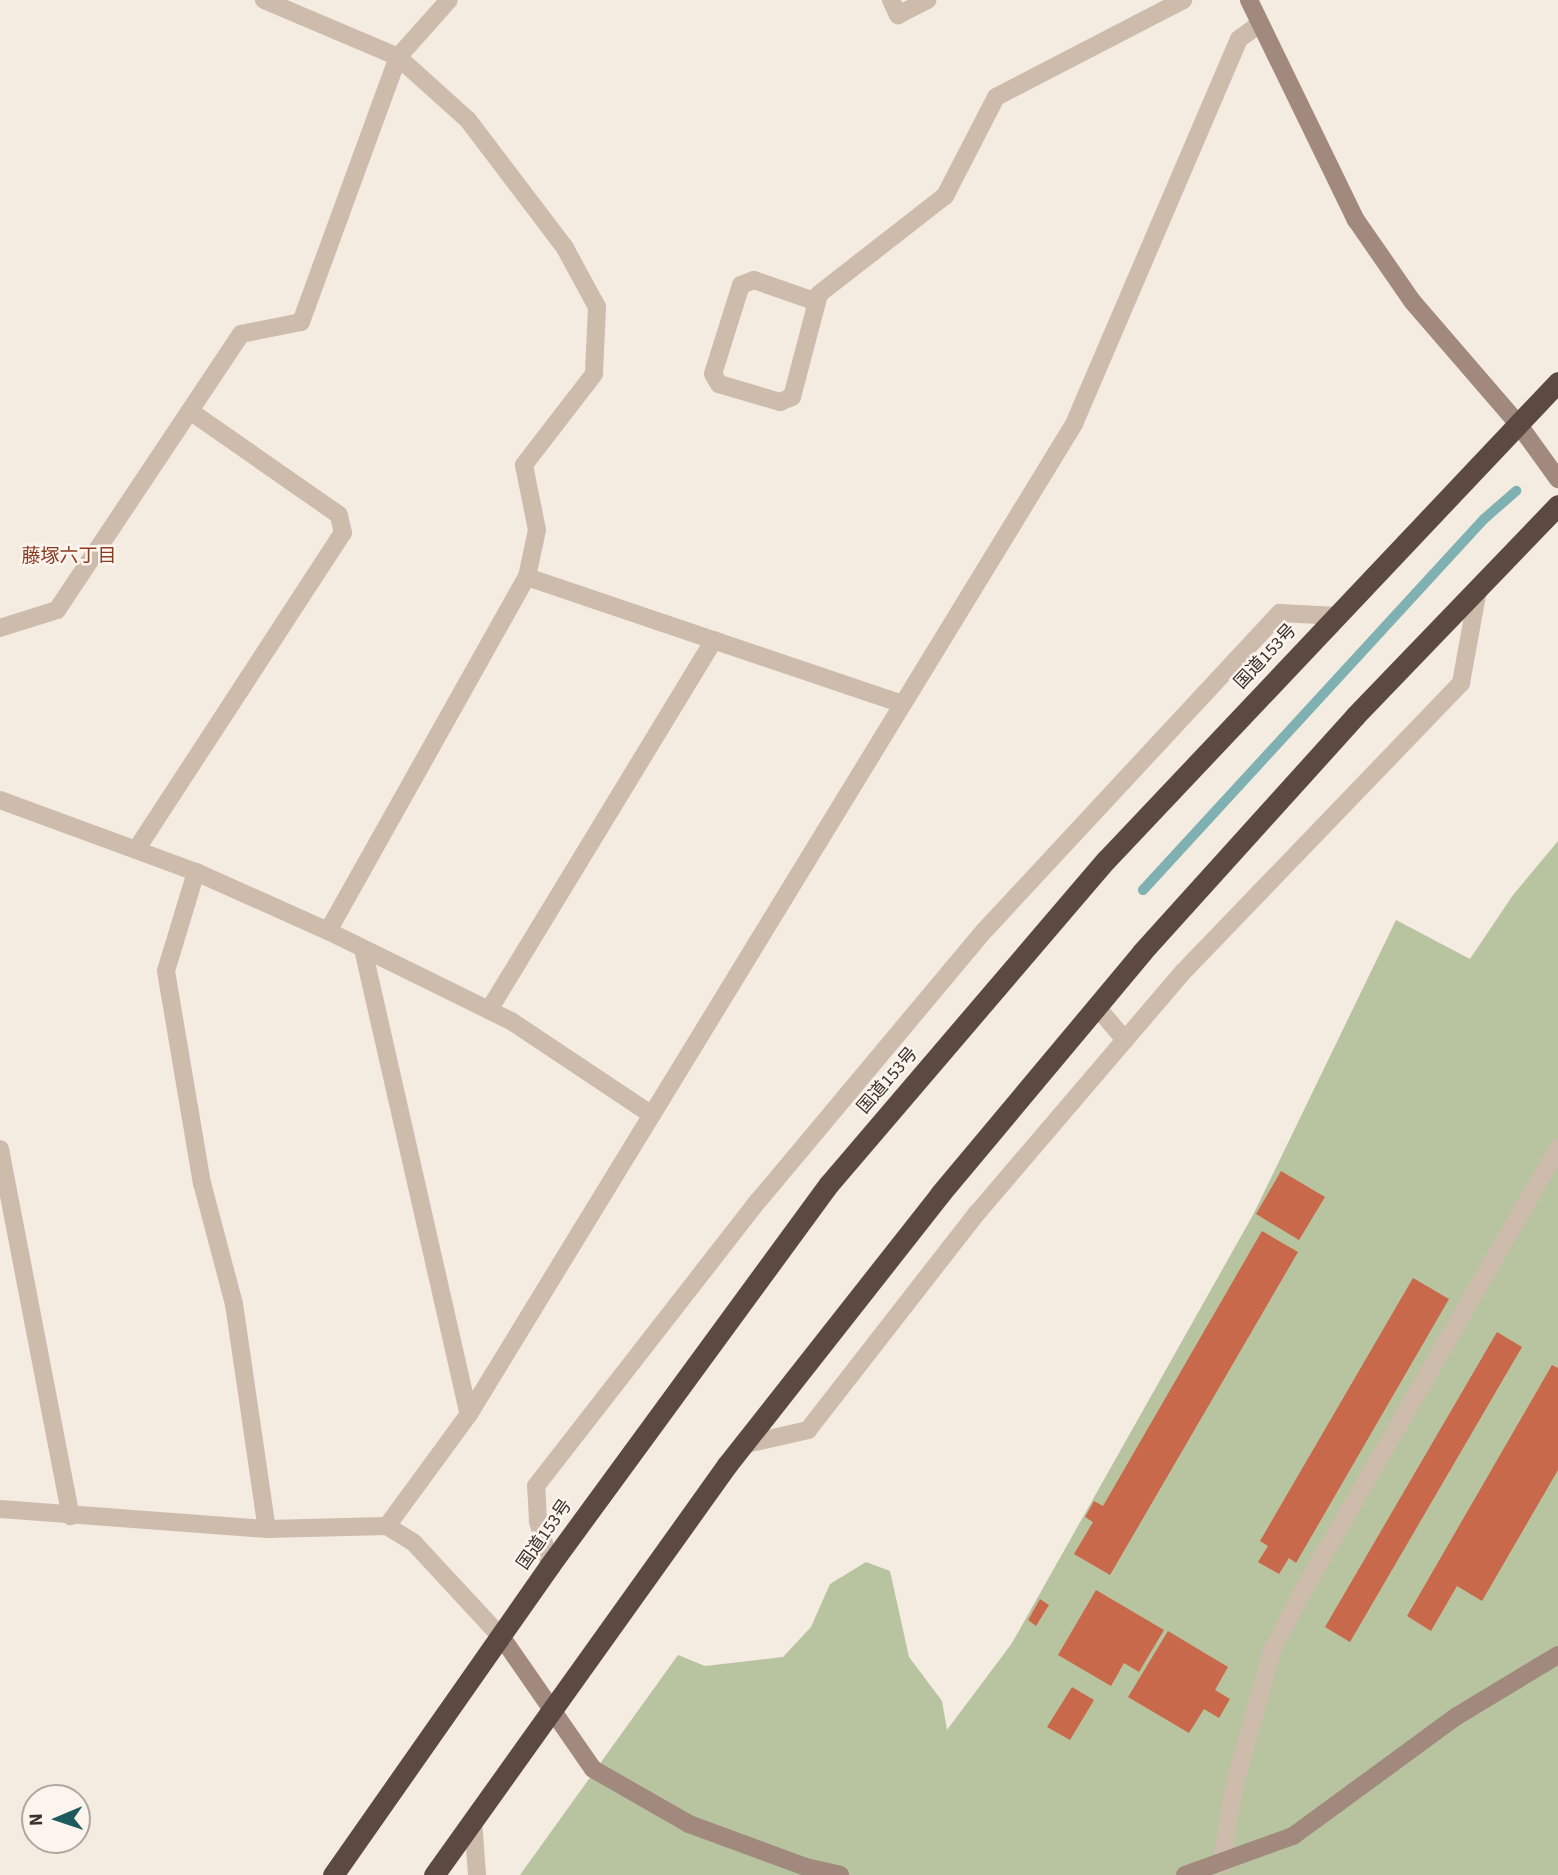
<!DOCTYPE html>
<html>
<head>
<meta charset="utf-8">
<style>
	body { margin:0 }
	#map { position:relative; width:1558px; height:1875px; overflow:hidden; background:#f4ebe1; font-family:"Source Sans 3","Noto Sans JP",sans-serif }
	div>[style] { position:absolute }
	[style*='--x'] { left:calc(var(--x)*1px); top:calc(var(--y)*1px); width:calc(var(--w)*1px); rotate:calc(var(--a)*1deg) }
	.green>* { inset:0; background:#b8c4a0 }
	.stream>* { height:10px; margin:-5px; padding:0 5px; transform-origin:5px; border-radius:5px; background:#7fb0b2 }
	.building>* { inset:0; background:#c8694b }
	.lane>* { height:18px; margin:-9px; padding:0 9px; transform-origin:9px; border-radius:9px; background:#cdbbac }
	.street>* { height:18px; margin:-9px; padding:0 9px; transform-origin:9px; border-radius:9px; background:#cdbbac }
	.secondary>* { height:18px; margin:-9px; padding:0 9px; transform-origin:9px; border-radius:9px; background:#a18a7d }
	.highway>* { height:21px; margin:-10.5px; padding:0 10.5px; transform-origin:10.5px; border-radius:10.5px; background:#5c4a42 }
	span { translate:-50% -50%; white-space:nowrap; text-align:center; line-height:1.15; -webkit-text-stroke:5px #fbf5ee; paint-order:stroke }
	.street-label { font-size:18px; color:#3b302b }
	.neighbourhood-label { font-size:19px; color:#8c3b22 }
	.north { position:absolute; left:21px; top:1784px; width:70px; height:70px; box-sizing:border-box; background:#fbf5ee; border:2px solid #aea6a0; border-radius:50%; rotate:268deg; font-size:19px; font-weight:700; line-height:28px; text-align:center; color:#3b302b }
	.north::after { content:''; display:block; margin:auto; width:24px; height:32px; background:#1f5a5e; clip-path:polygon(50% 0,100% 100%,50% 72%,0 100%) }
</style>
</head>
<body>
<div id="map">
	<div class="green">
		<div style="clip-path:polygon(1558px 841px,1558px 1875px,520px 1875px,678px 1655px,705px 1666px,783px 1657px,811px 1627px,830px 1584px,866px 1562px,890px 1571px,909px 1657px,942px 1701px,947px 1730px,1012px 1643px,1253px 1215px,1396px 920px,1470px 959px,1513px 895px)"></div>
	</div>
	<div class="stream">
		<div style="--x:1143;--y:890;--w:504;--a:-47.41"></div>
		<div style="--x:1484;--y:519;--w:43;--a:-41.2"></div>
	</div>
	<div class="building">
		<div style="clip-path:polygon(1281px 1171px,1325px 1197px,1299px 1240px,1256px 1214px)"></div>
		<div style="clip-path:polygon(1262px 1231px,1298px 1252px,1110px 1575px,1074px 1554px,1093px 1522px,1085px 1517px,1094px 1501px,1103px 1506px)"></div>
		<div style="clip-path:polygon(1413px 1278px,1449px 1299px,1296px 1563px,1289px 1558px,1279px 1574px,1258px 1562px,1268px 1546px,1260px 1541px)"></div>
		<div style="clip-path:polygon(1497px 1332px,1522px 1347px,1350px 1642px,1325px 1627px)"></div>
		<div style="clip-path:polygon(1552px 1365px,1558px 1368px,1558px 1470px,1482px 1601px,1457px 1586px,1431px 1631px,1407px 1616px)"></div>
		<div style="clip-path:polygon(1096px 1590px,1164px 1630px,1139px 1672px,1124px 1663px,1111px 1686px,1058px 1655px)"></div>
		<div style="clip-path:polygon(1040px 1599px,1049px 1605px,1036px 1626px,1028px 1620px)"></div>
		<div style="clip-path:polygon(1168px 1631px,1228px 1667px,1215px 1690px,1230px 1699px,1219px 1718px,1204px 1709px,1189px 1733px,1128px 1697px)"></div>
		<div style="clip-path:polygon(1072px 1687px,1094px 1700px,1070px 1740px,1047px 1727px)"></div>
	</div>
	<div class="lane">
		<div style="--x:1221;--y:1865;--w:79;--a:-80.5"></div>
		<div style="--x:1234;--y:1787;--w:141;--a:-74.4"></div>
		<div style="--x:1272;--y:1651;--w:62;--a:-63"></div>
		<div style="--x:1300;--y:1596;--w:517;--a:-60.06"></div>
	</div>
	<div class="street">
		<div style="--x:264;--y:0;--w:146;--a:23"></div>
		<div style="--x:398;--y:57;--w:94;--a:42"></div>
		<div style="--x:468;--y:120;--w:161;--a:52.8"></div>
		<div style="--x:565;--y:248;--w:67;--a:61.5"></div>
		<div style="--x:597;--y:307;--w:67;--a:92.6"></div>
		<div style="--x:594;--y:374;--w:115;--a:127.6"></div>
		<div style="--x:524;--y:465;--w:66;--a:78.7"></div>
		<div style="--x:537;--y:530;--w:48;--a:102"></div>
		<div style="--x:891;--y:0;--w:17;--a:65"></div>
		<div style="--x:898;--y:15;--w:33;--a:-27"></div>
		<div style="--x:817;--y:302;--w:67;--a:-160.8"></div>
		<div style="--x:754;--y:280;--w:14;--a:159"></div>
		<div style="--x:741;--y:285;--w:93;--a:107.5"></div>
		<div style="--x:713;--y:374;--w:12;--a:59"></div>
		<div style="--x:719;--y:384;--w:64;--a:16.4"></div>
		<div style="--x:780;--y:402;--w:13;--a:-23"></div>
		<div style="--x:792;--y:397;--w:106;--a:-75.3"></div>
		<div style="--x:819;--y:294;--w:160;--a:-37.9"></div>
		<div style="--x:945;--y:196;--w:111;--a:-62.7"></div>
		<div style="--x:996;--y:97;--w:211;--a:-27.4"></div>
		<div style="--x:0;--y:628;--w:60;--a:-17.5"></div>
		<div style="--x:57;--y:610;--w:332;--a:-56.3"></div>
		<div style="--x:241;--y:334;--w:61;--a:-11.3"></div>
		<div style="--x:301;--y:322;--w:282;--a:-69.9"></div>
		<div style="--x:398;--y:57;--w:76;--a:-48.2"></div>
		<div style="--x:0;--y:800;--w:209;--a:20.2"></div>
		<div style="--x:196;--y:872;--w:145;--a:24.1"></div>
		<div style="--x:328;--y:931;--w:204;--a:26.2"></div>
		<div style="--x:511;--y:1021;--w:169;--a:33.7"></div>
		<div style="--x:136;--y:850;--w:379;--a:-56.9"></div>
		<div style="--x:343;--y:533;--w:18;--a:-103"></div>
		<div style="--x:339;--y:515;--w:182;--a:-145.1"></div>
		<div style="--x:196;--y:872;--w:103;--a:106.9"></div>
		<div style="--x:166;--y:971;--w:215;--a:80.4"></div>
		<div style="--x:202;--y:1183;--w:125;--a:75.2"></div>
		<div style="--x:234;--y:1304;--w:227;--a:81.7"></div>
		<div style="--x:328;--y:931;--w:406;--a:-60.7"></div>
		<div style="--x:527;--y:577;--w:394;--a:18.7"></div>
		<div style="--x:363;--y:949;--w:477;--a:77.2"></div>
		<div style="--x:1096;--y:1006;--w:45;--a:49.5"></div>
		<div style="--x:489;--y:1010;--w:433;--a:-58.7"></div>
		<div style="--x:0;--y:1149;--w:374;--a:79.1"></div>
		<div style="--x:742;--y:1445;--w:68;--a:-12.8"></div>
		<div style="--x:808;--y:1430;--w:276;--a:-52.1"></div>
		<div style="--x:978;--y:1212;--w:317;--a:-49.5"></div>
		<div style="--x:1184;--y:971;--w:400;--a:-46.1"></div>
		<div style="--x:1461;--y:683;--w:89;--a:-79.7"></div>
		<div style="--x:0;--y:1509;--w:268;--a:4.3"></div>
		<div style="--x:267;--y:1529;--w:120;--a:-1.4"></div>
		<div style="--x:387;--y:1526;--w:32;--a:32"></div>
		<div style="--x:414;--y:1543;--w:131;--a:47.2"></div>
		<div style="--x:387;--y:1526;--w:139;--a:-53.8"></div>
		<div style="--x:469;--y:1414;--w:1160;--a:-58.57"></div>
		<div style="--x:1074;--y:424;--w:419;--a:-66.8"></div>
		<div style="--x:1239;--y:39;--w:26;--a:-36"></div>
		<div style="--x:550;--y:1565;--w:46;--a:-105.3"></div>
		<div style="--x:538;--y:1521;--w:35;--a:-93"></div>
		<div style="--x:536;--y:1486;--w:363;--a:-52.1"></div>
		<div style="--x:759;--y:1200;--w:352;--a:-50.1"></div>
		<div style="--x:985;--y:930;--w:433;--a:-47.1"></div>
		<div style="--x:1280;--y:613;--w:57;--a:3"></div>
		<div style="--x:473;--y:1820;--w:55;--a:85.8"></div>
	</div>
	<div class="secondary">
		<div style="--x:1249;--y:0;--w:245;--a:64.1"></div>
		<div style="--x:1356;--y:220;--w:98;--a:55.3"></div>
		<div style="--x:1412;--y:301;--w:164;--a:49.2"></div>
		<div style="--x:1519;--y:425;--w:67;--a:54.2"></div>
		<div style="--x:503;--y:1639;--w:158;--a:55.3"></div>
		<div style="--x:593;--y:1769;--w:111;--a:29.8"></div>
		<div style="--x:689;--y:1824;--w:125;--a:20.2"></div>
		<div style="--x:806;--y:1867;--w:35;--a:13"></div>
		<div style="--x:1185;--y:1875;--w:115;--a:-19.9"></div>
		<div style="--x:1293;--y:1836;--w:203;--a:-36.2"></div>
		<div style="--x:1457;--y:1716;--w:118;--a:-31.1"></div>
	</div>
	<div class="highway">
		<div style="--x:333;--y:1875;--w:378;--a:-55"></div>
		<div style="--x:550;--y:1565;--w:472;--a:-53.8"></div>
		<div style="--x:829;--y:1184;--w:426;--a:-49.5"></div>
		<div style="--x:1106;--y:860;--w:658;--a:-46.6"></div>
		<div style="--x:434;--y:1875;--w:504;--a:-54.45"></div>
		<div style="--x:727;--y:1465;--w:345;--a:-51.8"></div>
		<div style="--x:940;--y:1194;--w:315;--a:-50.1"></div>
		<div style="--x:1142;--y:952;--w:318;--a:-47.9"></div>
		<div style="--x:1355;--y:716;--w:293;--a:-46.1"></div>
	</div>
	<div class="street-label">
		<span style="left:1266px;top:657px;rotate:-47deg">国道153号</span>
		<span style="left:888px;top:1081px;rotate:-49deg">国道153号</span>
		<span style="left:545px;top:1535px;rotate:-55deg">国道153号</span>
	</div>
	<div class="neighbourhood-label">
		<span style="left:69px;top:557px">藤塚六丁目</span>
	</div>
	<div class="north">N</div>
</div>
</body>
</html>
